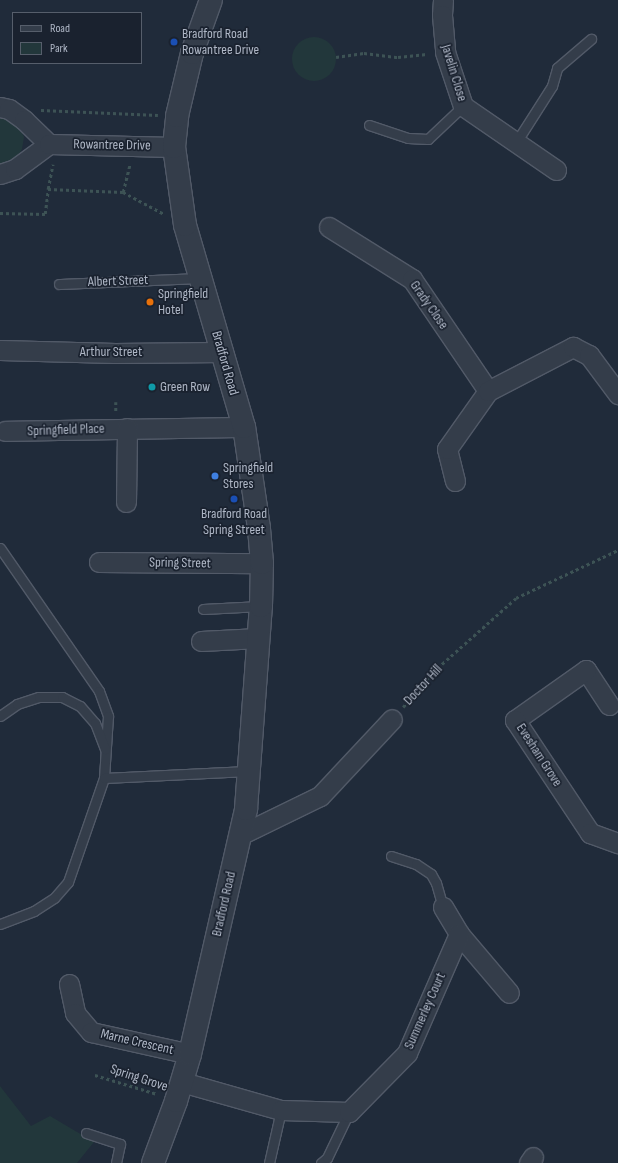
<!DOCTYPE html>
<html>
<head>
<meta charset="utf-8">
<style>
	body { margin:0 }
	#map { position:relative; width:618px; height:1163px; overflow:hidden; background:#202b3a; font-family:"Sofia Sans Condensed",sans-serif }
	div>[style] { position:absolute }
	[style*='--x'] { left:calc(var(--x)*1px); top:calc(var(--y)*1px); width:calc(var(--w)*1px); rotate:calc(var(--a)*1deg) }
	.green>* { inset:0; background:#22373b }
	.round { border-radius:50% }
	.path>* { height:2.5px; margin-top:-1.25px; transform-origin:0; background:repeating-linear-gradient(90deg,#3d5355 0 3px,transparent 0 6px) }
	.roads { filter:drop-shadow(1px 0 #525a68) drop-shadow(-1px 0 #525a68) drop-shadow(0 1px #525a68) drop-shadow(0 -1px #525a68) }
	.service>* { height:9px; margin:-4.5px; padding:0 4.5px; transform-origin:4.5px; border-radius:4.5px; background:#343d4a }
	.minor>* { height:19px; margin:-9.5px; padding:0 9.5px; transform-origin:9.5px; border-radius:9.5px; background:#343d4a }
	.tertiary>* { height:22px; margin:-11px; padding:0 11px; transform-origin:11px; border-radius:11px; background:#343d4a }
	.dots>* { width:11px; height:11px; translate:-50% -50%; box-sizing:border-box; border:2px solid #1a222f; border-radius:50% }
	span { translate:-50% -50%; white-space:nowrap; text-align:center; line-height:1.15; -webkit-text-stroke:3.5px #1a222f; paint-order:stroke }
	.poi-label { font-size:14px; color:#afb7c6 }
	.left { translate:0 -50%; text-align:left }
	.street-label { font-size:14px; color:#afb7c6 }
	.legend { position:absolute; left:12px; top:12px; width:130px; height:52px; box-sizing:border-box; background:#1a222f; border:1px solid #565e6b; margin:0; padding:5px 7px; list-style:none; font-size:12px; color:#afb7c6 }
	.legend li { display:flex; align-items:center; gap:8px; height:20px }
	.legend b { width:20px; border:1px solid #565e6b }
</style>
</head>
<body>
<div id="map">
	<div class="green">
		<div class="round" style="left:292px;top:37px;width:44px;height:44px"></div>
		<div style="clip-path:polygon(0 113px,20px 128px,24px 137px,22px 149px,17px 158px,0 166px)"></div>
		<div style="clip-path:polygon(0 1086px,31px 1126px,50px 1116px,94px 1142px,77px 1163px,0 1163px)"></div>
	</div>
	<div class="path">
		<div style="--x:336;--y:57;--w:28;--a:-8"></div>
		<div style="--x:364;--y:53;--w:34;--a:7"></div>
		<div style="--x:398;--y:57;--w:29;--a:-6"></div>
		<div style="--x:41;--y:110;--w:117;--a:2.4"></div>
		<div style="--x:48;--y:189;--w:25;--a:-79"></div>
		<div style="--x:123;--y:192;--w:29;--a:-76"></div>
		<div style="--x:0;--y:213;--w:45;--a:1.3"></div>
		<div style="--x:45;--y:214;--w:25;--a:-83"></div>
		<div style="--x:48;--y:189;--w:75;--a:2.3"></div>
		<div style="--x:123;--y:192;--w:47;--a:28.2"></div>
		<div style="--x:116;--y:402;--w:10;--a:90"></div>
		<div style="--x:403;--y:707;--w:46;--a:-49.4"></div>
		<div style="--x:433;--y:672;--w:111;--a:-41.7"></div>
		<div style="--x:516;--y:598;--w:113;--a:-25.2"></div>
		<div style="--x:95;--y:1075;--w:65;--a:17"></div>
	</div>
	<div class="roads">
		<div class="service">
			<div style="--x:369;--y:125;--w:41;--a:18.4"></div>
			<div style="--x:408;--y:138;--w:20;--a:3"></div>
			<div style="--x:428;--y:139;--w:48;--a:-43.3"></div>
			<div style="--x:515;--y:144;--w:69;--a:-57.5"></div>
			<div style="--x:552;--y:86;--w:19;--a:-74"></div>
			<div style="--x:557;--y:68;--w:45;--a:-40.5"></div>
			<div style="--x:59;--y:284;--w:142;--a:-2.4"></div>
			<div style="--x:0;--y:548;--w:174;--a:55.3"></div>
			<div style="--x:99;--y:691;--w:27;--a:70"></div>
			<div style="--x:108;--y:716;--w:62;--a:93.7"></div>
			<div style="--x:104;--y:778;--w:110;--a:109.1"></div>
			<div style="--x:68;--y:882;--w:21;--a:131"></div>
			<div style="--x:54;--y:898;--w:24;--a:147"></div>
			<div style="--x:34;--y:911;--w:36;--a:159"></div>
			<div style="--x:203;--y:609;--w:58;--a:-3"></div>
			<div style="--x:0;--y:716;--w:21;--a:-35"></div>
			<div style="--x:17;--y:704;--w:23;--a:-18"></div>
			<div style="--x:39;--y:697;--w:23;--a:0"></div>
			<div style="--x:62;--y:697;--w:20;--a:27"></div>
			<div style="--x:80;--y:706;--w:23;--a:49"></div>
			<div style="--x:95;--y:723;--w:28;--a:69"></div>
			<div style="--x:104;--y:778;--w:144;--a:-2.8"></div>
			<div style="--x:391;--y:856;--w:26;--a:18"></div>
			<div style="--x:416;--y:864;--w:18;--a:34"></div>
			<div style="--x:431;--y:874;--w:10;--a:61"></div>
			<div style="--x:436;--y:883;--w:25;--a:74"></div>
			<div style="--x:86;--y:1133;--w:36;--a:18"></div>
			<div style="--x:120;--y:1144;--w:19;--a:102"></div>
			<div style="--x:269;--y:1163;--w:54;--a:-77.2"></div>
			<div style="--x:321;--y:1163;--w:8;--a:-40"></div>
			<div style="--x:327;--y:1158;--w:51;--a:-64.4"></div>
		</div>
		<div class="minor">
			<div style="--x:443;--y:0;--w:15;--a:94"></div>
			<div style="--x:442;--y:15;--w:37;--a:85"></div>
			<div style="--x:445;--y:52;--w:57;--a:71.6"></div>
			<div style="--x:463;--y:106;--w:113;--a:34.5"></div>
			<div style="--x:0;--y:107;--w:9;--a:13"></div>
			<div style="--x:9;--y:109;--w:19;--a:36"></div>
			<div style="--x:24;--y:120;--w:35;--a:44"></div>
			<div style="--x:0;--y:174;--w:16;--a:-18"></div>
			<div style="--x:15;--y:169;--w:42;--a:-36.3"></div>
			<div style="--x:49;--y:144;--w:125;--a:1.4"></div>
			<div style="--x:329;--y:227;--w:98;--a:32.1"></div>
			<div style="--x:412;--y:279;--w:135;--a:55.8"></div>
			<div style="--x:0;--y:350;--w:115;--a:1.5"></div>
			<div style="--x:115;--y:353;--w:108;--a:-0.5"></div>
			<div style="--x:5;--y:431;--w:239;--a:-1"></div>
			<div style="--x:455;--y:481;--w:33;--a:-104"></div>
			<div style="--x:447;--y:449;--w:71;--a:-54.7"></div>
			<div style="--x:488;--y:391;--w:96;--a:-27.4"></div>
			<div style="--x:573;--y:347;--w:18;--a:27"></div>
			<div style="--x:589;--y:355;--w:49;--a:53.4"></div>
			<div style="--x:126;--y:502;--w:74;--a:-89.2"></div>
			<div style="--x:99;--y:562;--w:163;--a:0.4"></div>
			<div style="--x:201;--y:641;--w:58;--a:-3"></div>
			<div style="--x:609;--y:705;--w:42;--a:-123.3"></div>
			<div style="--x:586;--y:670;--w:87;--a:144.8"></div>
			<div style="--x:515;--y:720;--w:136;--a:56.4"></div>
			<div style="--x:590;--y:833;--w:30;--a:20"></div>
			<div style="--x:240;--y:835;--w:89;--a:-26"></div>
			<div style="--x:320;--y:796;--w:105;--a:-46.9"></div>
			<div style="--x:443;--y:907;--w:31;--a:59"></div>
			<div style="--x:459;--y:934;--w:77;--a:49.7"></div>
			<div style="--x:69;--y:984;--w:30;--a:78"></div>
			<div style="--x:75;--y:1013;--w:25;--a:50"></div>
			<div style="--x:91;--y:1032;--w:101;--a:12.5"></div>
			<div style="--x:182;--y:1082;--w:103;--a:15.8"></div>
			<div style="--x:281;--y:1110;--w:68;--a:1.7"></div>
			<div style="--x:349;--y:1112;--w:83;--a:-45.5"></div>
			<div style="--x:407;--y:1053;--w:130;--a:-66.4"></div>
			<div style="--x:529;--y:1163;--w:7;--a:-56"></div>
		</div>
		<div class="tertiary">
			<div style="--x:153;--y:1163;--w:66;--a:-69.6"></div>
			<div style="--x:176;--y:1101;--w:49;--a:-73.4"></div>
			<div style="--x:190;--y:1054;--w:251;--a:-77.1"></div>
			<div style="--x:246;--y:809;--w:204;--a:-85.8"></div>
			<div style="--x:261;--y:606;--w:43;--a:-88.7"></div>
			<div style="--x:262;--y:563;--w:35;--a:-95"></div>
			<div style="--x:259;--y:528;--w:102;--a:-98.4"></div>
			<div style="--x:244;--y:427;--w:210;--a:-106.3"></div>
			<div style="--x:185;--y:225;--w:79;--a:-98"></div>
			<div style="--x:174;--y:147;--w:31;--a:-84"></div>
			<div style="--x:177;--y:116;--w:65;--a:-76.6"></div>
			<div style="--x:192;--y:53;--w:56;--a:-70.3"></div>
		</div>
	</div>
	<div class="dots">
		<div style="left:174px;top:42px;background:#1a4fb4"></div>
		<div style="left:150px;top:302px;background:#e8710a"></div>
		<div style="left:152px;top:387px;background:#0f9aa8"></div>
		<div style="left:215px;top:476px;background:#3f7fe0"></div>
		<div style="left:234px;top:499px;background:#1a4fb4"></div>
	</div>
	<div class="poi-label">
		<span class="left" style="left:182px;top:42px">Bradford Road<br>Rowantree Drive</span>
		<span class="left" style="left:158px;top:302px">Springfield<br>Hotel</span>
		<span class="left" style="left:160px;top:387px">Green Row</span>
		<span class="left" style="left:223px;top:476px">Springfield<br>Stores</span>
		<span style="left:234px;top:522px">Bradford Road<br>Spring Street</span>
	</div>
	<div class="street-label">
		<span style="left:454px;top:73px;rotate:73deg">Javelin Close</span>
		<span style="left:112px;top:145px;rotate:1deg">Rowantree Drive</span>
		<span style="left:118px;top:281px;rotate:-2deg">Albert Street</span>
		<span style="left:429px;top:305px;rotate:55deg">Grady Close</span>
		<span style="left:111px;top:352px">Arthur Street</span>
		<span style="left:225px;top:363px;rotate:74deg">Bradford Road</span>
		<span style="left:66px;top:430px;rotate:-2deg">Springfield Place</span>
		<span style="left:180px;top:563px;rotate:1deg">Spring Street</span>
		<span style="left:423px;top:685px;rotate:-47deg">Doctor Hill</span>
		<span style="left:539px;top:755px;rotate:57deg">Evesham Grove</span>
		<span style="left:224px;top:904px;rotate:-77deg">Bradford Road</span>
		<span style="left:425px;top:1011px;rotate:-66deg">Summerley Court</span>
		<span style="left:137px;top:1042px;rotate:13deg">Marne Crescent</span>
		<span style="left:139px;top:1078px;rotate:18deg">Spring Grove</span>
	</div>
	<ul class="legend">
	<li><b style="height:5px;background:#343d4a"></b>Road</li>
	<li><b style="height:11px;background:#22373b"></b>Park</li>
	</ul>
</div>
</body>
</html>
